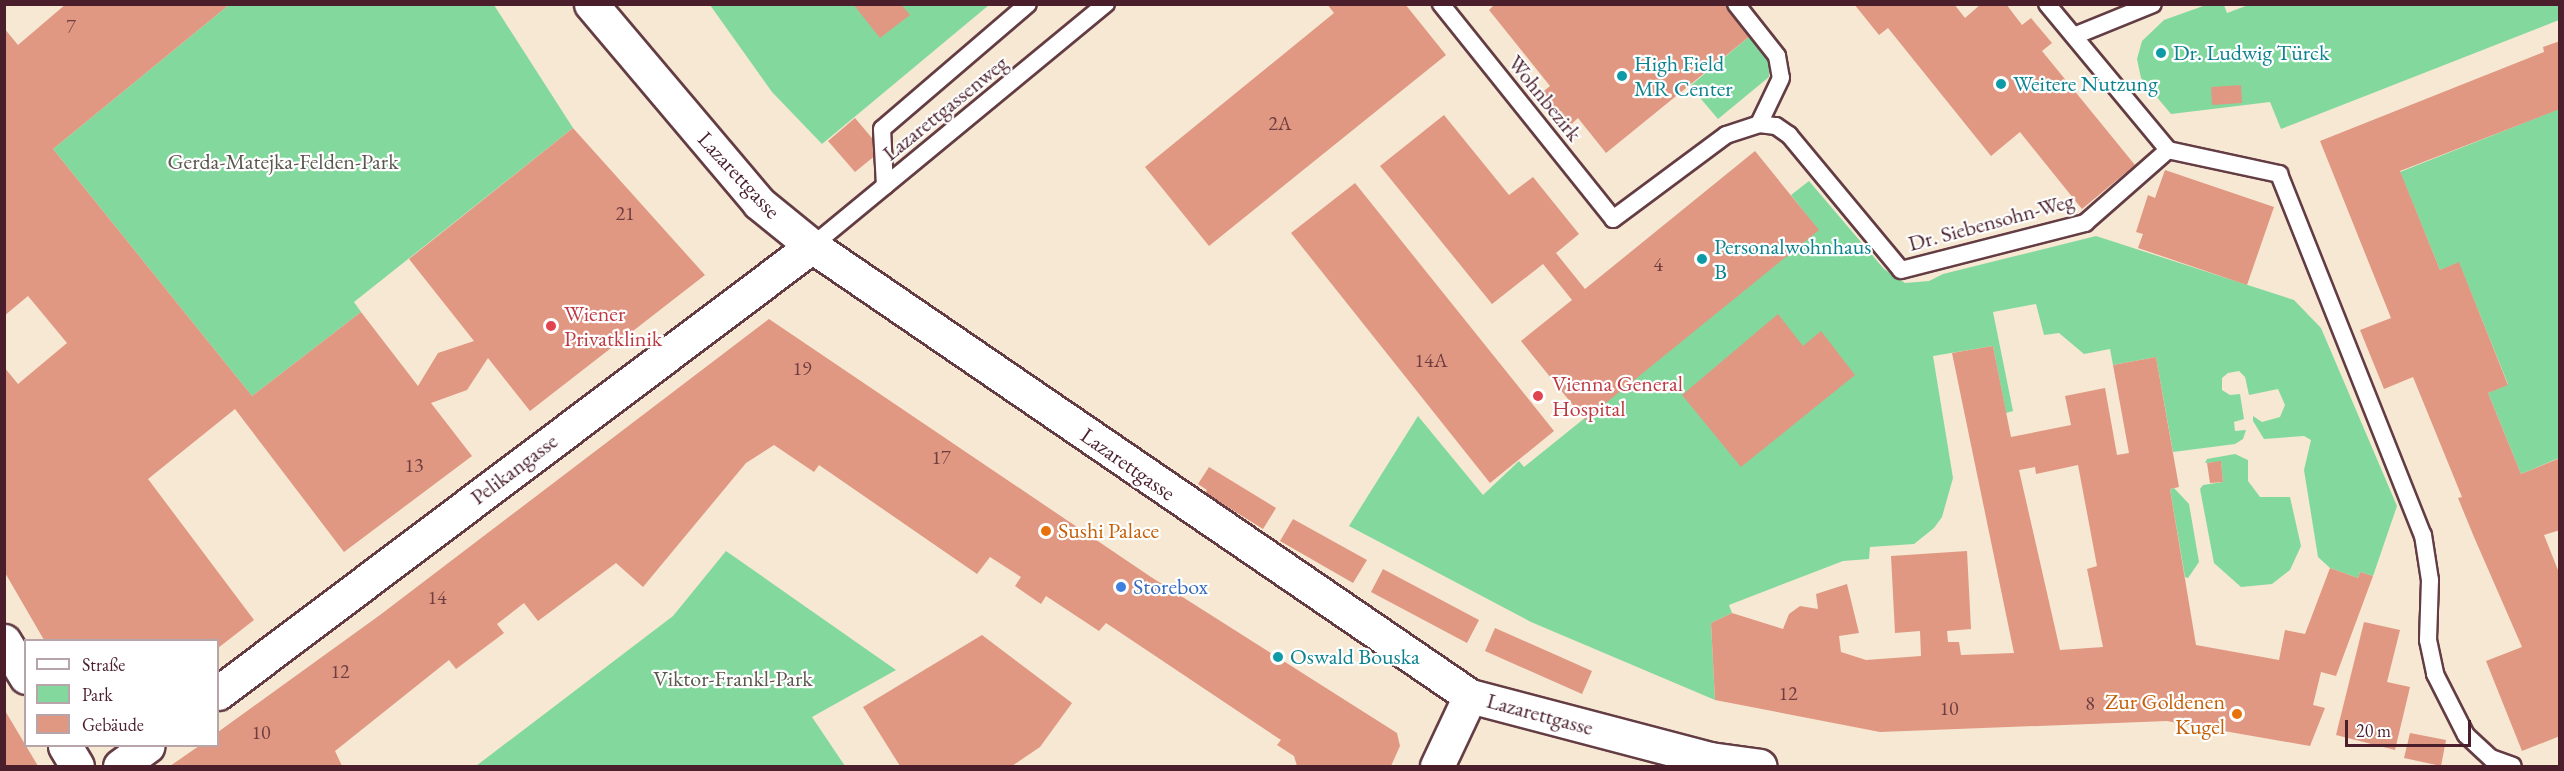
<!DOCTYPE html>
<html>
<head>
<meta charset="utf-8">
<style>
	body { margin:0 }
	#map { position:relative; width:2564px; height:771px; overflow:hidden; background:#f6e8d3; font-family:"EB Garamond",serif }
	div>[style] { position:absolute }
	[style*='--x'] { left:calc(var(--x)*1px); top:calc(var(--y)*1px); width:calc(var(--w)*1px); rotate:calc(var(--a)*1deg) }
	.green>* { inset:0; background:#83d99d }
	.building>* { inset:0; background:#e09882 }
	.roads { filter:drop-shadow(2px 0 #643d44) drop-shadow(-2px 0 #643d44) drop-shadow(0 2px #643d44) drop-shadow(0 -2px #643d44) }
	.lane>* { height:16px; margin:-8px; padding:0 8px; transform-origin:8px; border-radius:8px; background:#fff }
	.street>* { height:33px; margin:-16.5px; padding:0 16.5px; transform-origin:16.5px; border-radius:16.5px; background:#fff }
	.secondary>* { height:33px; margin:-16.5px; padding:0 16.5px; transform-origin:16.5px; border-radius:16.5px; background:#fff }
	.dots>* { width:16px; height:16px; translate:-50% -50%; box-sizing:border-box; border:3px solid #fff; border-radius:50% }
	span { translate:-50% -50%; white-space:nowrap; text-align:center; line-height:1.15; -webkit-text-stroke:4.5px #fff; paint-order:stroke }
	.number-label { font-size:20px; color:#703d41 }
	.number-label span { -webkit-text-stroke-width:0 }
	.culture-label { font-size:22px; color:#0d838f }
	.left { translate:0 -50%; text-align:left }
	.street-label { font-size:22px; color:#4a1f2b }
	.park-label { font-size:22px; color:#5b574d }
	.health-label { font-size:22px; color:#be3a42 }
	.food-label { font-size:22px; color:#c56008 }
	.right { translate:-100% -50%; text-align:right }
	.shop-label { font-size:22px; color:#366cbe }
	.frame { position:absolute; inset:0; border:6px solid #4a1f2b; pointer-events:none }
	.legend { position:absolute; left:24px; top:639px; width:195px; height:108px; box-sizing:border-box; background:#fff; border:2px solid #b7a5aa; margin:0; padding:8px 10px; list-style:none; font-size:18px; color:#4a1f2b }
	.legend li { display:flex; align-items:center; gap:12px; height:30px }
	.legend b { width:30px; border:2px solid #b7a5aa }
	.scale { position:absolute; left:2345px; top:720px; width:126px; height:27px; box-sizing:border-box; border:3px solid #4a1f2b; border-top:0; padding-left:8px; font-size:18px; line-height:21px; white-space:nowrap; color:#4a1f2b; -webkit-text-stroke:4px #fff; paint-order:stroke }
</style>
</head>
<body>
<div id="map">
	<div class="green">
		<div style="clip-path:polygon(230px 4px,494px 5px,573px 128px,354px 302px,361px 312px,252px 396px,53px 149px)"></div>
		<div style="clip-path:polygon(2251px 4px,2559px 5px,2559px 20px,2281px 129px,2270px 102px,2171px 114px,2141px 78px,2137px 59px,2142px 41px,2164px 20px,2206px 5px,2224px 5px,2227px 13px)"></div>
		<div style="clip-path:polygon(710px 5px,989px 5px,822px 144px,772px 92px)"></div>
		<div style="clip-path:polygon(1750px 36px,1769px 62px,1769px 77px,1718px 119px,1690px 86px)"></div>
		<div style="clip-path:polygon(2559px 109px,2559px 458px,2521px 474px,2488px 393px,2508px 384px,2459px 263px,2440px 270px,2400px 172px)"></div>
		<div style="clip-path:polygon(1809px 181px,1884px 269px,1905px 283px,1929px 281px,1943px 274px,2096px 236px,2294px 300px,2321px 328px,2397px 506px,2373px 576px,2360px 572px,2358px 578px,2330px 568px,2318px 557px,2304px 470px,2311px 440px,2304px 436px,2264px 439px,2253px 421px,2253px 416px,2262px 422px,2280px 417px,2285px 405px,2278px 389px,2249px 395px,2245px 377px,2239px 371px,2228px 373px,2222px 378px,2222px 390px,2230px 395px,2240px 394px,2244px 419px,2234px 422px,2235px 431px,2246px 430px,2243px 439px,2235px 444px,2173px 452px,2156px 357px,2113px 365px,2110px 349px,2084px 354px,2059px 333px,2044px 335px,2036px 304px,1993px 312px,2013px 411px,2006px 413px,1993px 346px,1933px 356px,1953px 478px,1942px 517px,1934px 528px,1914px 544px,1870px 547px,1869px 559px,1843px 561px,1729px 605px,1732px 613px,1711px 623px,1715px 700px,1531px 622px,1349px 526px,1418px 416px,1483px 495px,1519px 461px,1524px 467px,1818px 230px,1791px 195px)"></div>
		<div style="clip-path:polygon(2235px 454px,2248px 460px,2248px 481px,2260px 497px,2290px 497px,2301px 546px,2290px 570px,2272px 584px,2241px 587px,2214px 563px,2200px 489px,2203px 485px,2223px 482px,2221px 462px,2205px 463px,2207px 459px)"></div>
		<div style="clip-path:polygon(2174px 488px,2189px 504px,2199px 562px,2188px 578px,2185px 577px,2170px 489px)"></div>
		<div style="clip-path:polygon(726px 551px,896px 670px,812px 717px,845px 766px,476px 766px,673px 616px)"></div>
	</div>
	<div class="building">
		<div style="clip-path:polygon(66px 4px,230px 4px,53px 149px,252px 396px,361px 312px,418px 386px,438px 353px,474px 341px,409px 259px,573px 128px,705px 275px,530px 411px,488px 358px,467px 390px,431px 403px,472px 456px,344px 552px,235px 409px,148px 479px,254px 620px,218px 648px,218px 640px,44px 640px,4px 571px,4px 367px,18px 384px,67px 343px,28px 296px,4px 316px,4px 28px,18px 45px)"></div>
		<div style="clip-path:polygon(853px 4px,901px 4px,910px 15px,880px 38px)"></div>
		<div style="clip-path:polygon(1327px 4px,1405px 4px,1446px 55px,1209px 246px,1145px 167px,1334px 13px)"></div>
		<div style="clip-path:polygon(1495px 4px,1725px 4px,1750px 36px,1606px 153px,1578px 118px,1566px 129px,1539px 95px,1550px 86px,1489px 10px)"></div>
		<div style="clip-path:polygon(1854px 4px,1954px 4px,1965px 18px,1981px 4px,2006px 4px,2022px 25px,2031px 18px,2052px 43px,2042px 51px,2135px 165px,2082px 209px,2020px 132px,1991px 156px,1888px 28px,1879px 35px)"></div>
		<div style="clip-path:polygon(2560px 41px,2560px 109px,2400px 171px,2440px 270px,2459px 262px,2508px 385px,2488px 393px,2521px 474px,2560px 458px,2560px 530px,2544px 535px,2560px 575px,2560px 736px,2522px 751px,2486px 661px,2522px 647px,2474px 537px,2458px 498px,2462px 497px,2413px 377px,2384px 389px,2360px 330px,2391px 318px,2320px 141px,2544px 52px,2543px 47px)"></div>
		<div style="clip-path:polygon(2241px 85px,2242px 103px,2212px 105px,2211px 87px)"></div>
		<div style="clip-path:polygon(1444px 115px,1509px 195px,1533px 177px,1579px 234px,1556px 253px,1585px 289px,1755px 151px,1819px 230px,1585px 420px,1521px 341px,1572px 300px,1543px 264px,1492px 304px,1380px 166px)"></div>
		<div style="clip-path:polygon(855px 118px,882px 150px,855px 172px,828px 141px)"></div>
		<div style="clip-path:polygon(2165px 170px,2274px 207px,2247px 285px,2138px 248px,2143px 234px,2136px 232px,2148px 195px,2155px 198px)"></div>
		<div style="clip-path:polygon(1355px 183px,1554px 431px,1490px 483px,1291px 233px)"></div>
		<div style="clip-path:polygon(1778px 314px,1803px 346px,1821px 331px,1855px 375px,1741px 467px,1682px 395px)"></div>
		<div style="clip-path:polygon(769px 319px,1151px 577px,1397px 733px,1400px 746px,1391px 766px,1297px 766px,1294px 756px,1277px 745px,1281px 740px,1106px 623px,1099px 631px,1046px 596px,1041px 604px,1015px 586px,1021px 577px,990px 557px,977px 574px,819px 465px,814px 472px,774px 445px,746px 463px,643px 587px,616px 563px,538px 621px,524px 603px,497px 624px,504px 633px,456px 669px,449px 660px,335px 751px,342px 766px,170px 766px,199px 746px,218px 746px,218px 732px,380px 615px)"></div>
		<div style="clip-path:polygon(evenodd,1993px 346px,2011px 437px,2071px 425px,2065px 396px,2105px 388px,2117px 455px,2129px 453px,2113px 365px,2156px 357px,2179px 487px,2170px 489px,2196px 645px,2279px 660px,2285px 630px,2305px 634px,2330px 568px,2358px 578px,2360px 572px,2373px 576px,2336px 676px,2321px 672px,2313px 705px,2325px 708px,2310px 746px,2167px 721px,1880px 732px,1715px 700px,1711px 623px,1732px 613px,1783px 629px,1789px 614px,1800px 606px,1818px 609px,1816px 594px,1847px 584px,1859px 633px,1839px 636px,1841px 652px,1866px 660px,1921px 656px,1920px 631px,1895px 633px,1891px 556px,1967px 551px,1971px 629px,1947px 631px,1948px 642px,1959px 642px,1961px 655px,2014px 653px,1952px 353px,1993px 346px,2078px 465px,2097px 566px,2087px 569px,2103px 647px,2060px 650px,2019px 470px,2035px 467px,2036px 474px,2078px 465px)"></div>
		<div style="clip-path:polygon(2221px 461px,2223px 482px,2210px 483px,2207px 463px)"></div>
		<div style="clip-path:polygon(1209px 467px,1276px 508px,1263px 529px,1205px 493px,1207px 490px,1198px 484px)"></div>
		<div style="clip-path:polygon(1293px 519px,1367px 560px,1353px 583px,1280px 541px)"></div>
		<div style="clip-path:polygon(1383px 569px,1479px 620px,1467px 643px,1371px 592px)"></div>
		<div style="clip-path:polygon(2364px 622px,2400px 630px,2387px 682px,2410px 687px,2395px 750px,2336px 735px)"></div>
		<div style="clip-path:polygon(1495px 628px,1592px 671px,1582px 694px,1485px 651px)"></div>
		<div style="clip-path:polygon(982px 635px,1072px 703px,1040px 747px,1012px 766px,900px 766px,863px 707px)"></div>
		<div style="clip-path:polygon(4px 709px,38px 766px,4px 766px)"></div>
		<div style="clip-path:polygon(2410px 733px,2446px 740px,2441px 766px,2404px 758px)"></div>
	</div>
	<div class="roads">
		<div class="lane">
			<div style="--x:1441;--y:4;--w:275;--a:51.3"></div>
			<div style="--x:1613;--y:219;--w:141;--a:-36.6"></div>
			<div style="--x:1726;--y:135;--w:35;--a:-18"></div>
			<div style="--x:1759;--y:124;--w:17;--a:7"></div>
			<div style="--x:1776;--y:126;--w:16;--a:35"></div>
			<div style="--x:1789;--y:135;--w:175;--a:50.3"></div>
			<div style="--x:1901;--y:270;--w:190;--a:-14.3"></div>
			<div style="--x:2085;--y:223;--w:111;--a:-41.3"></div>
			<div style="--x:1736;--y:4;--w:66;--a:51.7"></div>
			<div style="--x:1777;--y:56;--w:22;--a:80"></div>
			<div style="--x:1781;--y:78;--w:51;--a:115.6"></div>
			<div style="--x:2047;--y:4;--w:190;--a:50.3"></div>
			<div style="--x:2168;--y:150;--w:114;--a:12.2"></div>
			<div style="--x:2279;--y:174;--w:389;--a:68.3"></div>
			<div style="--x:2423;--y:535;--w:46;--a:81.2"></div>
			<div style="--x:2430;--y:580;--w:60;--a:91.9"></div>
			<div style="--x:2428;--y:640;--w:35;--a:78"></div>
			<div style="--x:2435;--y:674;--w:68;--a:63.1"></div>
			<div style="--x:2466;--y:735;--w:34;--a:43"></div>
			<div style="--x:2491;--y:758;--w:23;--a:20"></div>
			<div style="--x:2074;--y:36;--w:85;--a:-22.1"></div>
			<div style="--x:885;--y:186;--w:57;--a:-93"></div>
			<div style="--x:882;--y:129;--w:192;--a:-40.6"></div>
			<div style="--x:812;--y:246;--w:381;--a:-39.5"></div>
		</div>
		<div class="street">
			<div style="--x:4;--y:641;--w:42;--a:58.6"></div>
			<div style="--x:218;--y:693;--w:743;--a:-36.96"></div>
			<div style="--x:65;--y:746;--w:23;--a:59"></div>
			<div style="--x:120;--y:766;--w:34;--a:-36"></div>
			<div style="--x:1437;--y:766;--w:77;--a:-64.8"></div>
		</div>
		<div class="secondary">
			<div style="--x:591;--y:4;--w:260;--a:49.8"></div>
			<div style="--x:759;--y:203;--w:68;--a:39.1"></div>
			<div style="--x:812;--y:246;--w:797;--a:34.37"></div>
			<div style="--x:1470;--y:696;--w:248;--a:14.7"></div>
			<div style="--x:1710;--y:759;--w:50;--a:8"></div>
		</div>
	</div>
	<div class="dots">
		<div style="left:2161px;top:53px;background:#0f9aa8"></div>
		<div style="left:1622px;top:76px;background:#0f9aa8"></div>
		<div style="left:2001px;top:84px;background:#0f9aa8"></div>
		<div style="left:1702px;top:259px;background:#0f9aa8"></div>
		<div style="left:551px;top:326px;background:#e0444e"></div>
		<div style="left:1538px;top:396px;background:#e0444e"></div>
		<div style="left:1046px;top:531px;background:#e8710a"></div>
		<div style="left:1121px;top:587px;background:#3f7fe0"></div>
		<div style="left:1278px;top:657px;background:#0f9aa8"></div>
		<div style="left:2237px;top:714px;background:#e8710a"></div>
	</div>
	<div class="number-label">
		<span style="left:71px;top:26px">7</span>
		<span style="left:1280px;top:123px">2A</span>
		<span style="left:625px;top:213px">21</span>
		<span style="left:1658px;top:264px">4</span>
		<span style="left:1431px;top:360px">14A</span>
		<span style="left:802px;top:368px">19</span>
		<span style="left:941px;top:457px">17</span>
		<span style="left:414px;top:465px">13</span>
		<span style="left:437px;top:597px">14</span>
		<span style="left:340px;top:671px">12</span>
		<span style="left:1788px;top:693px">12</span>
		<span style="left:2090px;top:703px">8</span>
		<span style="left:1949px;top:708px">10</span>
		<span style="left:261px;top:732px">10</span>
	</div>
	<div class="culture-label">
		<span class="left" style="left:2173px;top:53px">Dr. Ludwig Türck</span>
		<span class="left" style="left:1634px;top:76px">High Field<br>MR Center</span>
		<span class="left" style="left:2013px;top:84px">Weitere Nutzung</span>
		<span class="left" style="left:1714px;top:259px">Personalwohnhaus<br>B</span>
		<span class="left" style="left:1290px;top:657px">Oswald Bouska</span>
	</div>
	<div class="street-label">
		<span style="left:1545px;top:98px;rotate:51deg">Wohnbezirk</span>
		<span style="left:945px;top:108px;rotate:-39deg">Lazarettgassenweg</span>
		<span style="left:739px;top:175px;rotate:47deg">Lazarettgasse</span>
		<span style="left:1991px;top:222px;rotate:-15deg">Dr. Siebensohn-Weg</span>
		<span style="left:1128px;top:464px;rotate:35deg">Lazarettgasse</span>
		<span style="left:514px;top:469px;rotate:-37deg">Pelikangasse</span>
		<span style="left:1540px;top:714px;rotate:15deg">Lazarettgasse</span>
	</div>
	<div class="park-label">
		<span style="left:283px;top:162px">Gerda-Matejka-Felden-Park</span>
		<span style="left:733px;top:679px">Viktor-Frankl-Park</span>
	</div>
	<div class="health-label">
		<span class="left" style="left:564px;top:326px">Wiener<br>Privatklinik</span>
		<span class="left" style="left:1552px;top:396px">Vienna General<br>Hospital</span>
	</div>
	<div class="food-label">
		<span class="left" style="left:1058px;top:531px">Sushi Palace</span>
		<span class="right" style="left:2225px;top:714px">Zur Goldenen<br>Kugel</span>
	</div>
	<div class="shop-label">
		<span class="left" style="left:1133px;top:587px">Storebox</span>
	</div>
	<div class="frame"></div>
	<ul class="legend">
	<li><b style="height:8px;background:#fff"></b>Straße</li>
	<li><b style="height:16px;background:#83d99d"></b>Park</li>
	<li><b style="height:16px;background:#e09882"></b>Gebäude</li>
	</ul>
	<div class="scale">20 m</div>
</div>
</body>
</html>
